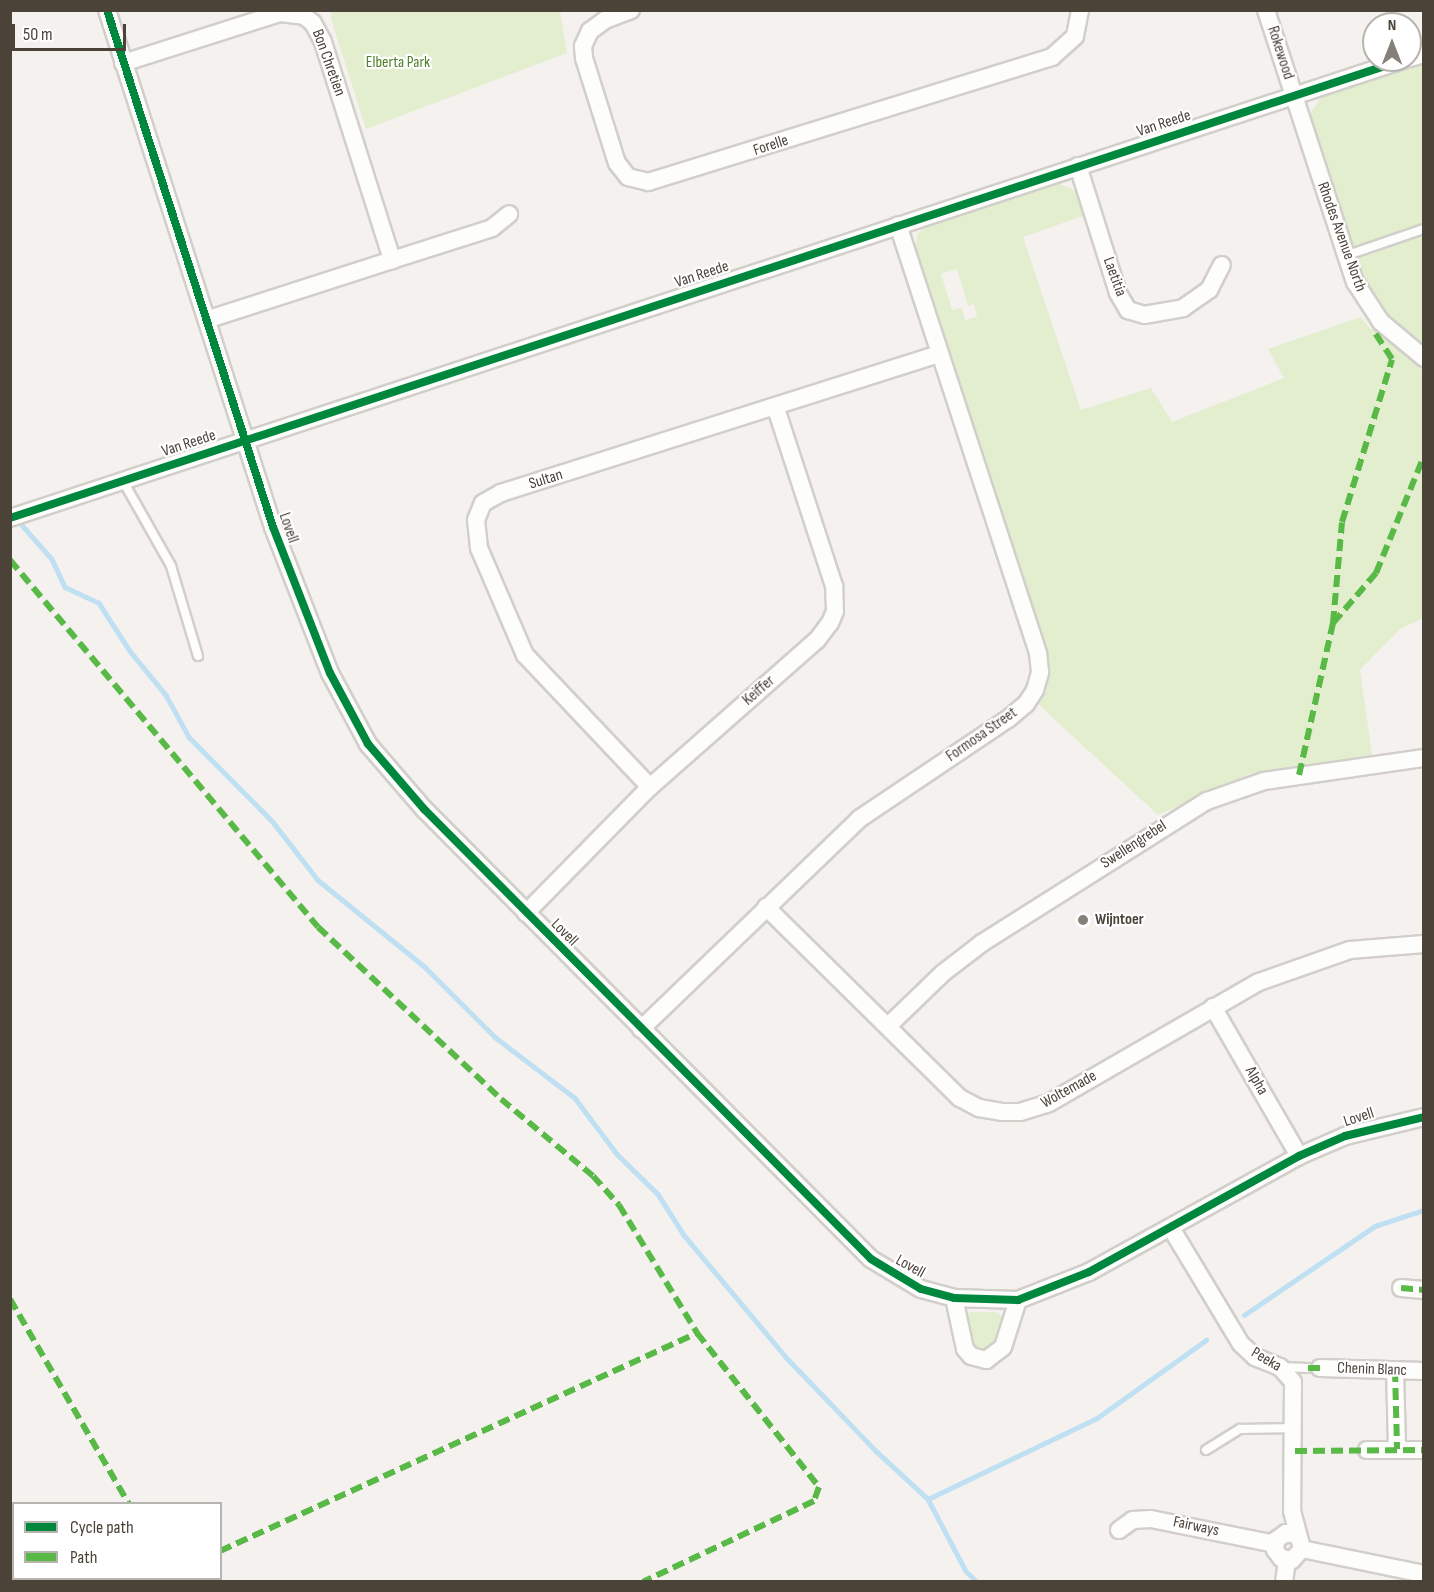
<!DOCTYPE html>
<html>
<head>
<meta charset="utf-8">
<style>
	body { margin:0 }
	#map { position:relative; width:1434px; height:1592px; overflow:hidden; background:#f4f1ee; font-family:"Sofia Sans Condensed",sans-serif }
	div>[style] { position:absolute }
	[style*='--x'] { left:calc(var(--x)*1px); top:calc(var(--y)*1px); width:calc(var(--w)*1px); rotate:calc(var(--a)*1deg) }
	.green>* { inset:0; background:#e3eece }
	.stream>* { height:4.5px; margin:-2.25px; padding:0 2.25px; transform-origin:2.25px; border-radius:2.25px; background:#bee0f2 }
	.roads { filter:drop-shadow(2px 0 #d2cfcb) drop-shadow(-2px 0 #d2cfcb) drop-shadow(0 2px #d2cfcb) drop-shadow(0 -2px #d2cfcb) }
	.lane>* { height:8px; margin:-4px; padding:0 4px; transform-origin:4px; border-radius:4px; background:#fdfdfc }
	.street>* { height:16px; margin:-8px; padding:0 8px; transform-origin:8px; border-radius:8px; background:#fdfdfc }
	.quiet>* { height:6px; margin-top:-3px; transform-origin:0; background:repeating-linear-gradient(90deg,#58b947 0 12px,transparent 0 18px) }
	.cycleway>* { height:8px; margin:-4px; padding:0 4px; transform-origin:4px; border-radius:4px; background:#00873e }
	.dots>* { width:16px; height:16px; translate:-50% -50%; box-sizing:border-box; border:3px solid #fff; border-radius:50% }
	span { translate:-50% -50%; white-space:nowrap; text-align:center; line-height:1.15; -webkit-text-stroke:4.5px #fff; paint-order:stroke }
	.street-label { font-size:16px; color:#4b4338 }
	.park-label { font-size:16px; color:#4e8028 }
	.poi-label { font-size:16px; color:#4b4338; font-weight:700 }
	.left { translate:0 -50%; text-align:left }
	.frame { position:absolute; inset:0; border:12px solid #4b4338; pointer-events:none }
	.legend { position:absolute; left:12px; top:1502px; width:210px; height:78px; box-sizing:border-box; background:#fff; border:2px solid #b7b4af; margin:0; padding:8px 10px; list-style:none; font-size:18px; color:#4b4338 }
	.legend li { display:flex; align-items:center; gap:12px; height:30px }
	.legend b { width:30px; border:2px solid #b7b4af }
	.north { position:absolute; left:1362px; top:12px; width:60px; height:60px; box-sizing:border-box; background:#fff; border:2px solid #b7b4af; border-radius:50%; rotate:0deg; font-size:16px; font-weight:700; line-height:24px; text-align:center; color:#4b4338 }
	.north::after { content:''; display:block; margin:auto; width:21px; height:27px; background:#868078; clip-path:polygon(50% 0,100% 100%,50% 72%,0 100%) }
	.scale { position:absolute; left:12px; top:24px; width:114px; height:27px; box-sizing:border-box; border:3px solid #4b4338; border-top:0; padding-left:8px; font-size:18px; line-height:21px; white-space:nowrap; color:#4b4338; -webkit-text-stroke:4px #fff; paint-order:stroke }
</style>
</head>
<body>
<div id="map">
	<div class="green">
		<div style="clip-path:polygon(332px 10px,560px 11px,567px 53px,366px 129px,331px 19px)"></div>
		<div style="clip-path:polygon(1423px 63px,1423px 346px,1389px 317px,1364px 281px,1310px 114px,1321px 97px)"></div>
		<div style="clip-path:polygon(evenodd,1058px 183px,1076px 191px,1086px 215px,1023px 237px,1081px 410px,1151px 388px,1172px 422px,1284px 378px,1268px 349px,1361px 317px,1371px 330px,1374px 328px,1423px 370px,1423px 618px,1400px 629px,1360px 670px,1372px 755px,1249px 774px,1158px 815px,1039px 705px,1047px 689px,1048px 653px,916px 248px,917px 235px,926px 225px,1058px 183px,957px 269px,968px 306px,974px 304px,977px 317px,965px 320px,962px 308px,952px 310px,941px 274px,957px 269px)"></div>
		<div style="clip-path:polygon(971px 1312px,995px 1312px,1007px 1319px,1005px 1330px,989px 1354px,973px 1351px,966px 1315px)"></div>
	</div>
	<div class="stream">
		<div style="--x:21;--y:524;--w:47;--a:48.5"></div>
		<div style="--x:52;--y:559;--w:31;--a:65"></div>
		<div style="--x:65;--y:587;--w:38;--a:25"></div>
		<div style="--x:99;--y:603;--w:57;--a:57.1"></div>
		<div style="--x:130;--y:651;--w:57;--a:50.7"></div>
		<div style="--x:166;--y:695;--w:48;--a:61.3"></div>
		<div style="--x:189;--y:737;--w:120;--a:45.3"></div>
		<div style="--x:273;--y:822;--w:73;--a:52.2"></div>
		<div style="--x:318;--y:880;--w:138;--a:39.1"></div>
		<div style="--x:425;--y:967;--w:99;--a:45"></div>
		<div style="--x:495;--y:1037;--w:101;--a:37.3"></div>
		<div style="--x:575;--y:1098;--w:70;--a:53.1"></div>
		<div style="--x:617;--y:1154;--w:57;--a:44.3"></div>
		<div style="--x:658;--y:1194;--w:49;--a:57.6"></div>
		<div style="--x:684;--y:1235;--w:158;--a:50.1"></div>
		<div style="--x:785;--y:1356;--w:130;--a:46.2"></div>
		<div style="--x:875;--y:1450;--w:72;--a:42.8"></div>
		<div style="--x:928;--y:1499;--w:81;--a:62.2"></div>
		<div style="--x:966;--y:1571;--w:16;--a:45"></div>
		<div style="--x:1244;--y:1315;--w:158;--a:-34.2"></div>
		<div style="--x:1375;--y:1226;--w:52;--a:-18.1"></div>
		<div style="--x:928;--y:1499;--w:187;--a:-25.6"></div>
		<div style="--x:1097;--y:1418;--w:134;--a:-35.6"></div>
	</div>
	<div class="roads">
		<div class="lane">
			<div style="--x:1345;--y:256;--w:83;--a:-18.9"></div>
			<div style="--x:123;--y:481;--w:98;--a:60.5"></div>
			<div style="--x:171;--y:566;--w:94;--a:73.3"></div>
			<div style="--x:1280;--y:1367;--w:28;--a:2"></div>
			<div style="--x:1206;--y:1450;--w:40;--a:-32"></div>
			<div style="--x:1240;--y:1429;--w:55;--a:-1"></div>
		</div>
		<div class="street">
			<div style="--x:107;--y:10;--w:543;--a:72.2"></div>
			<div style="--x:273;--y:527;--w:157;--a:68.7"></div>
			<div style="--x:330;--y:673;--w:81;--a:61.8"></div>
			<div style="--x:368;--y:744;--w:86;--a:49.3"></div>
			<div style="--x:424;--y:809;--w:634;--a:45.19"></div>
			<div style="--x:871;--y:1259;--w:58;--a:31"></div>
			<div style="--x:921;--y:1289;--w:34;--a:15"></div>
			<div style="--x:954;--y:1298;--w:64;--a:1.8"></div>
			<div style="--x:1018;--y:1300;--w:76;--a:-21.5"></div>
			<div style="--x:1089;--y:1272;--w:240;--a:-28.9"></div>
			<div style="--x:1299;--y:1156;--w:50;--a:-23.5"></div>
			<div style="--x:1345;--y:1136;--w:81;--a:-13.5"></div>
			<div style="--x:631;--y:10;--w:28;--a:159"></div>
			<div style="--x:605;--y:20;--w:19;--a:144"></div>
			<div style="--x:590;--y:31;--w:17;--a:115"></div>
			<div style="--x:583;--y:46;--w:12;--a:85"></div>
			<div style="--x:584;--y:58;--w:110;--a:72.6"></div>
			<div style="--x:617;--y:163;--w:18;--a:52"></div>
			<div style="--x:628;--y:177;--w:21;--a:14"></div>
			<div style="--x:648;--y:182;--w:423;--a:-17.2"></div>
			<div style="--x:1052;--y:57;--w:31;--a:-42"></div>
			<div style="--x:1075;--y:36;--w:26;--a:-79"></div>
			<div style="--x:1266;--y:10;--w:286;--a:71.9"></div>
			<div style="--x:1355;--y:282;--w:48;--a:57"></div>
			<div style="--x:1381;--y:322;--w:56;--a:39.9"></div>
			<div style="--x:1410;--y:58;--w:15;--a:-16"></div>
			<div style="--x:123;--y:63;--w:165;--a:-17.7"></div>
			<div style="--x:280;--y:13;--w:24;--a:7"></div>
			<div style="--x:304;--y:16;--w:11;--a:38"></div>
			<div style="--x:313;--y:23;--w:21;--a:62"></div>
			<div style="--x:323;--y:42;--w:229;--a:72.4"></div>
			<div style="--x:392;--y:260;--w:192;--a:162.1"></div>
			<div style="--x:1078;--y:166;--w:133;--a:72.5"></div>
			<div style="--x:1118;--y:293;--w:20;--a:60"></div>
			<div style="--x:1128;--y:310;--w:17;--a:17"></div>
			<div style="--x:1144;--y:315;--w:40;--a:-10"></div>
			<div style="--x:1183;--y:308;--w:32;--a:-35"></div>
			<div style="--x:1209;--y:290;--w:28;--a:-63"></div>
			<div style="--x:392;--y:260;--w:105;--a:-17.7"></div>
			<div style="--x:492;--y:228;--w:22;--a:-39"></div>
			<div style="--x:10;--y:518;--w:1466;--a:-18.2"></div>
			<div style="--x:650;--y:787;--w:182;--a:-133.4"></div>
			<div style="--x:525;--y:655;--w:116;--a:-113.3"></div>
			<div style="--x:479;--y:548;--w:28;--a:-96"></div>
			<div style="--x:476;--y:520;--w:18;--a:-68"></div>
			<div style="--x:483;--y:503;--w:21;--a:-29"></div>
			<div style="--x:501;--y:493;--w:460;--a:-17.6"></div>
			<div style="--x:766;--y:907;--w:272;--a:44.6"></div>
			<div style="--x:960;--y:1098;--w:21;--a:28"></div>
			<div style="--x:979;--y:1108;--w:23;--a:10"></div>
			<div style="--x:1002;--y:1112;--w:18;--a:0"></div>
			<div style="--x:1020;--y:1112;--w:30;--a:-17"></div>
			<div style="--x:1049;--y:1103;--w:242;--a:-30"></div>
			<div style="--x:1259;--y:982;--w:96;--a:-19.4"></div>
			<div style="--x:1350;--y:950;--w:74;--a:-4.6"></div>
			<div style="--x:526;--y:913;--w:177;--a:-45.5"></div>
			<div style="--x:650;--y:787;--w:222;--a:-41.4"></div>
			<div style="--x:817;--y:640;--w:21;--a:-53"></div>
			<div style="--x:830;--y:623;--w:13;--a:-67"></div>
			<div style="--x:835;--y:611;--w:25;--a:-92"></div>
			<div style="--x:834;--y:586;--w:186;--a:-108.1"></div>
			<div style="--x:1213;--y:1007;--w:172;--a:60"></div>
			<div style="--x:888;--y:1026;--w:76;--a:-43.9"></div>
			<div style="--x:943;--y:973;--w:49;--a:-37.6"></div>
			<div style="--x:982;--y:943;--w:266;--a:-32.3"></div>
			<div style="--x:1207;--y:801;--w:60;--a:-19.3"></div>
			<div style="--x:1264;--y:781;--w:162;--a:-8.2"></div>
			<div style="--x:641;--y:1029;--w:303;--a:-43.9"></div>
			<div style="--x:859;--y:819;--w:179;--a:-33.9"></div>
			<div style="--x:1008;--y:719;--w:23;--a:-40"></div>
			<div style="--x:1026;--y:704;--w:17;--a:-57"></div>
			<div style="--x:1035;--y:690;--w:19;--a:-74"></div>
			<div style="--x:1040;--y:672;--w:19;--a:-96"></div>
			<div style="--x:1038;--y:653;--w:450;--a:-108.1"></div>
			<div style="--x:1171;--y:1228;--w:135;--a:58.9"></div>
			<div style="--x:1241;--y:1344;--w:19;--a:43"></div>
			<div style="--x:1255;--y:1357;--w:27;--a:22"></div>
			<div style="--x:1280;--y:1367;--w:20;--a:49"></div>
			<div style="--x:1293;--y:1382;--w:129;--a:90.4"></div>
			<div style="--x:1292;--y:1511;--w:39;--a:75"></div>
			<div style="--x:1302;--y:1549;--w:15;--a:132"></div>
			<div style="--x:1292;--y:1560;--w:11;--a:-170"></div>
			<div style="--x:1281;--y:1558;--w:10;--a:-127"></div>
			<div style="--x:1275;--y:1550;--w:10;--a:-84"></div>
			<div style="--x:1276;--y:1540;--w:12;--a:-35"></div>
			<div style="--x:1286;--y:1533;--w:9;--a:13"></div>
			<div style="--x:1401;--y:1288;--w:23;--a:5"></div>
			<div style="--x:954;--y:1298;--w:52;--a:77.8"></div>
			<div style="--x:965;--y:1349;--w:9;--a:49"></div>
			<div style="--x:971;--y:1356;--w:16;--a:15"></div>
			<div style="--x:986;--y:1360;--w:21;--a:-37"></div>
			<div style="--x:1003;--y:1347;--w:49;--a:-72.3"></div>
			<div style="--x:1320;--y:1368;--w:104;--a:1.7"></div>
			<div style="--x:1395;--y:1370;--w:79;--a:88.5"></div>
			<div style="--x:1367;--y:1450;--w:57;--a:0"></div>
			<div style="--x:1119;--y:1530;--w:17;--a:-36"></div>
			<div style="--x:1133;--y:1520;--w:18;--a:-3"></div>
			<div style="--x:1151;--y:1519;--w:126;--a:11.4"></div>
			<div style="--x:1302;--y:1549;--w:125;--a:11.6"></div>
			<div style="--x:1284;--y:1582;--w:22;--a:-82"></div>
		</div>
	</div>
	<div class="quiet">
		<div style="--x:10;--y:560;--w:479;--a:50"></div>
		<div style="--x:318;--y:927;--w:251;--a:43.2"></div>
		<div style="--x:501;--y:1099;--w:120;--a:39.9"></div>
		<div style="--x:593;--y:1176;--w:39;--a:48"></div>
		<div style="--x:619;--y:1205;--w:150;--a:58.6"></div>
		<div style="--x:697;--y:1333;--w:196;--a:51.6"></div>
		<div style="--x:819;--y:1487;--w:15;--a:110"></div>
		<div style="--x:814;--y:1501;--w:189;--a:154.7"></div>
		<div style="--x:1333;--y:623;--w:101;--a:-84.9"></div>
		<div style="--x:1342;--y:522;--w:170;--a:-72.9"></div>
		<div style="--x:1392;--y:359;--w:35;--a:-123"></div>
		<div style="--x:1299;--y:775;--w:156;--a:-77.4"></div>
		<div style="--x:1333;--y:623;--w:66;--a:-49.3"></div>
		<div style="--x:1376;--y:573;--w:126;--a:-67.7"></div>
		<div style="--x:1401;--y:1288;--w:23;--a:5"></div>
		<div style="--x:10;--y:1299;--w:237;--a:59.9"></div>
		<div style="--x:1308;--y:1368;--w:12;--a:0"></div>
		<div style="--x:1395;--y:1370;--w:79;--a:88.5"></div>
		<div style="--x:1295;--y:1451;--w:129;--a:-0.4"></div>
		<div style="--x:220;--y:1551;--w:524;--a:-24.56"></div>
		<div style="--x:172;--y:1578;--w:4;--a:63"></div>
		<div style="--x:144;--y:1582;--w:7;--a:-34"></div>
	</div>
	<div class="cycleway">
		<div style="--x:107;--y:10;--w:543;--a:72.2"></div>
		<div style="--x:273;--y:527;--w:157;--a:68.7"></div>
		<div style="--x:330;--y:673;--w:81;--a:61.8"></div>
		<div style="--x:368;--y:744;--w:86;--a:49.3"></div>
		<div style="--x:424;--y:809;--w:634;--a:45.19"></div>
		<div style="--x:871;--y:1259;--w:58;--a:31"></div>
		<div style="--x:921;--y:1289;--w:34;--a:15"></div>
		<div style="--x:954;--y:1298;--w:64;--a:1.8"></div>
		<div style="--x:1018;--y:1300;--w:76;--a:-21.5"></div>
		<div style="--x:1089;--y:1272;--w:240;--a:-28.9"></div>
		<div style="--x:1299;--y:1156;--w:50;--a:-23.5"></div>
		<div style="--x:1345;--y:1136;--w:81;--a:-13.5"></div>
		<div style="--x:10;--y:518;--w:1466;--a:-18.2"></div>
	</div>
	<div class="dots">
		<div style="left:1083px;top:920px;background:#868078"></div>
	</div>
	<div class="street-label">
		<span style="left:1280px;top:53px;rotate:72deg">Rokewood</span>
		<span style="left:328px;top:63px;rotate:70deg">Bon Chretien</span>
		<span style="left:1164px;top:124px;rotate:-18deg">Van Reede</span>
		<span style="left:771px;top:146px;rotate:-18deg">Forelle</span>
		<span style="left:1341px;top:237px;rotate:70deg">Rhodes Avenue North</span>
		<span style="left:702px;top:275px;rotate:-18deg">Van Reede</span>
		<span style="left:1114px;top:277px;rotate:70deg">Laetitia</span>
		<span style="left:189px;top:444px;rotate:-18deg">Van Reede</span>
		<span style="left:546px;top:480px;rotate:-17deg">Sultan</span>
		<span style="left:288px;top:528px;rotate:71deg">Lovell</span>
		<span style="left:759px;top:691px;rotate:-41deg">Keiffer</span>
		<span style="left:982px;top:735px;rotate:-35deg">Formosa Street</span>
		<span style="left:1134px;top:845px;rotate:-33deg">Swellengrebel</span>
		<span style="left:564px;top:933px;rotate:45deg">Lovell</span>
		<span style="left:1256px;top:1081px;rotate:60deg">Alpha</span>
		<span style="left:1069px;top:1090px;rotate:-29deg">Woltemade</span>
		<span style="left:1359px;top:1118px;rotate:-18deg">Lovell</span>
		<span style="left:910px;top:1267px;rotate:29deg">Lovell</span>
		<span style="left:1266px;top:1360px;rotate:30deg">Peeka</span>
		<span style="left:1372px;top:1370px;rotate:2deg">Chenin Blanc</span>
		<span style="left:1196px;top:1527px;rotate:12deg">Fairways</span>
	</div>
	<div class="park-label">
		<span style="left:398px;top:63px">Elberta Park</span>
	</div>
	<div class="poi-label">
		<span class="left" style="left:1095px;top:920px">Wijntoer</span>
	</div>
	<div class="frame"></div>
	<ul class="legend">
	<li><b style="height:8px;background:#00873e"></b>Cycle path</li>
	<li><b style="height:8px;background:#58b947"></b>Path</li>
	</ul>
	<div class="north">N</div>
	<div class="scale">50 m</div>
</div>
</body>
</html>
